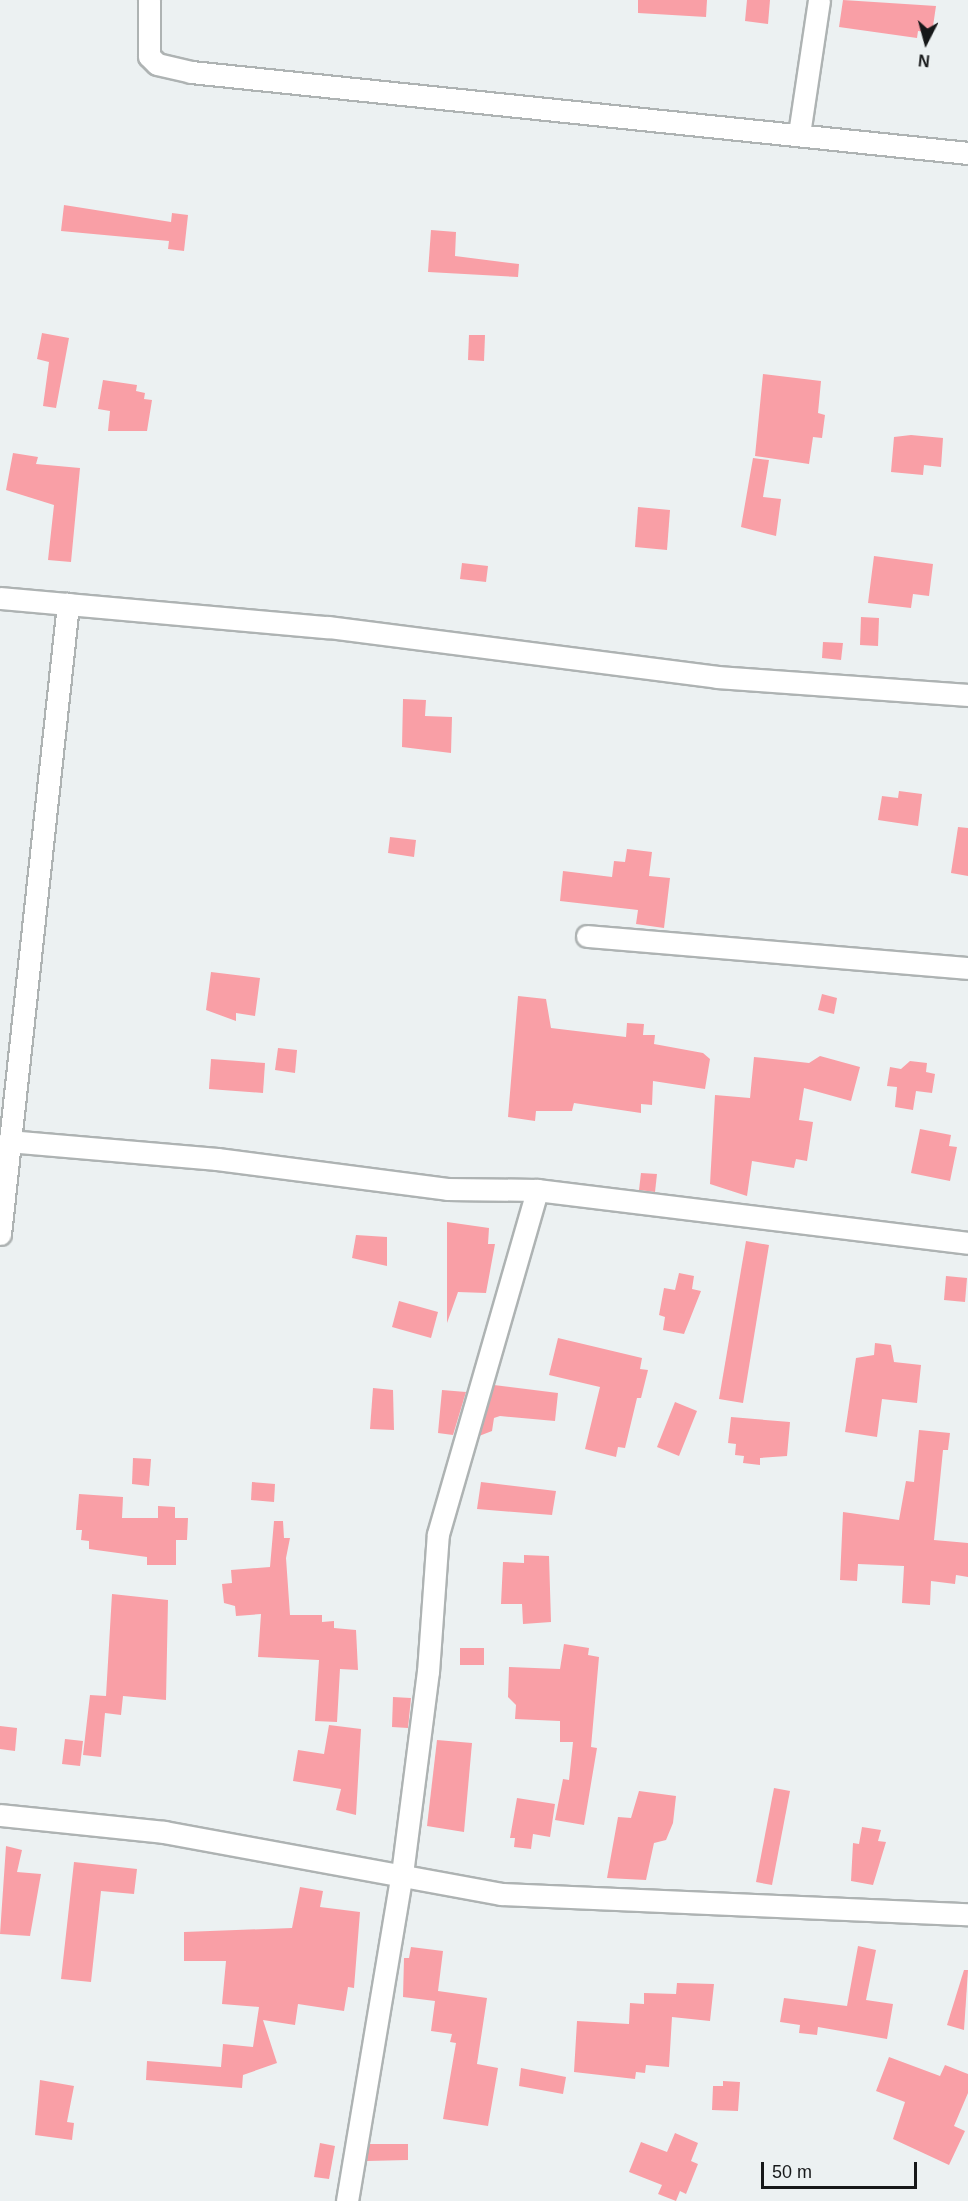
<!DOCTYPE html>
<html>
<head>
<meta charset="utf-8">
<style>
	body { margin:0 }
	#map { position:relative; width:968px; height:2201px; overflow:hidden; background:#ecf1f2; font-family:Arial,sans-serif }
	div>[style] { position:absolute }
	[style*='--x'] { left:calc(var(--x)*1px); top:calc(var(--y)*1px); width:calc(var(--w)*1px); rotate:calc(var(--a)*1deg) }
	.building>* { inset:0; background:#f99fa6 }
	.roads { filter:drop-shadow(2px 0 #aeb3b3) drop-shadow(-2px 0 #aeb3b3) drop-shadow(0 2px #aeb3b3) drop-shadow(0 -2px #aeb3b3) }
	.minor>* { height:21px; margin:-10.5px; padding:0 10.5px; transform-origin:10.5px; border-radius:10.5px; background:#fff }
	span { translate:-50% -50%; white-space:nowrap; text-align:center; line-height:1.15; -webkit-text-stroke:5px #ecf1f2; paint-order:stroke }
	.north { position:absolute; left:896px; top:12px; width:60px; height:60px; -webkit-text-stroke:4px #ecf1f2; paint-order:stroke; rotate:186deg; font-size:16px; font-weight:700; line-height:24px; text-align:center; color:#161819 }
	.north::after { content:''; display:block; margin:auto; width:21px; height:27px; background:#161819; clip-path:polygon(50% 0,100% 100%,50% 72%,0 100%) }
	.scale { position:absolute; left:761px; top:2162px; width:156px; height:27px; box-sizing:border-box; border:3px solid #161819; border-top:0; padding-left:8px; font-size:18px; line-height:21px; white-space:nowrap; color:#161819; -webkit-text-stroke:4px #ecf1f2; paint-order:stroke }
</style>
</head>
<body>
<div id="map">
	<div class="building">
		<div style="clip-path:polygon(638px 0,707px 0,706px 17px,638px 13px)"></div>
		<div style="clip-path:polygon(747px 0,770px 0,768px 24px,745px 21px)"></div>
		<div style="clip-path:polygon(843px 0,936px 6px,932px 33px,918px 31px,917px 38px,839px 27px)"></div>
		<div style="clip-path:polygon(64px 205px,171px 222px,172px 213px,188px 215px,184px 251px,168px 249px,169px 241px,61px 231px)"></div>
		<div style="clip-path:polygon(431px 230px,456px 232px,455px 256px,519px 264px,518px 277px,428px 272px)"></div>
		<div style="clip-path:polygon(42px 333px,69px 338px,56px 408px,43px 406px,49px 362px,37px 359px)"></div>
		<div style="clip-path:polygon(469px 335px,485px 335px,484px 361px,468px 360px)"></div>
		<div style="clip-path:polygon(763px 374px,821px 381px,818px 413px,825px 415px,822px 438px,813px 437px,809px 464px,755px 456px)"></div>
		<div style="clip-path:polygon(103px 380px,137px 385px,136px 391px,145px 393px,144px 399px,152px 400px,147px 431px,108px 431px,110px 411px,98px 409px)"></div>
		<div style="clip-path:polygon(911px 435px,943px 438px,941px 467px,924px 465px,923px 475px,891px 472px,894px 437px)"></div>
		<div style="clip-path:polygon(13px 453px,38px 457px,36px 464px,80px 468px,71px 562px,48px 560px,54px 505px,6px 490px)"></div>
		<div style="clip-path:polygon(753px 458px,769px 460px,763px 497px,781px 499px,776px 536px,741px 527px)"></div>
		<div style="clip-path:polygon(638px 507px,670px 510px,667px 550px,635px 547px)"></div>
		<div style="clip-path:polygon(874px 556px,933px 564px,929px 596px,913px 594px,911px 608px,868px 603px)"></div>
		<div style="clip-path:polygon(462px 563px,488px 566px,486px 582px,460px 579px)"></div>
		<div style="clip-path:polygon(861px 617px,879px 618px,878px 646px,860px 645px)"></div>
		<div style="clip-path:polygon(823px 642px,843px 643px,841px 660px,822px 658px)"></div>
		<div style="clip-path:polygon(403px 699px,426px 700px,425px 716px,452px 717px,451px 753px,402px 747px)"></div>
		<div style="clip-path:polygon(899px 791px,922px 794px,918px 826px,878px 820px,882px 796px,898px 798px)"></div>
		<div style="clip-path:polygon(958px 827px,968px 828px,968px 876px,951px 873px)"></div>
		<div style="clip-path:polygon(390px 837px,416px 840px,414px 857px,388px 853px)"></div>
		<div style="clip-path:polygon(627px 849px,652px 852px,649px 876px,670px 878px,664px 928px,636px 924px,638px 910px,560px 901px,563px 871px,612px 877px,614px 861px,625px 862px)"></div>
		<div style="clip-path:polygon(211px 972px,260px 978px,255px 1016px,236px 1013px,236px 1021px,206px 1010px)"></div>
		<div style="clip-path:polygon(822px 994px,837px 998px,834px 1014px,818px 1010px)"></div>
		<div style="clip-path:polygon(518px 996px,546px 999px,551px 1028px,626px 1037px,627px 1023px,644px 1024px,643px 1035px,655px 1035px,654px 1044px,703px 1053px,710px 1059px,705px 1089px,653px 1081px,652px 1105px,641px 1104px,641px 1113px,574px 1103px,572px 1111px,536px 1111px,535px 1121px,508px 1117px)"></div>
		<div style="clip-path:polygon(278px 1048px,297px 1050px,295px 1073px,275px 1070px)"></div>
		<div style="clip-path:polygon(820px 1056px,860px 1067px,851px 1101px,804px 1088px,799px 1120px,813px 1122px,807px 1161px,796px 1159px,794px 1168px,752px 1161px,747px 1196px,710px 1184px,715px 1095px,750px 1098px,754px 1057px,809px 1063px)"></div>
		<div style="clip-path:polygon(211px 1059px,265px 1063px,263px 1093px,209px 1089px)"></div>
		<div style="clip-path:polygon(910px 1061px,927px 1063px,926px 1072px,935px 1074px,932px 1093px,916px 1091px,913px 1110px,895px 1107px,897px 1087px,887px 1086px,890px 1067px,901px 1069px)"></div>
		<div style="clip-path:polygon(920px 1129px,951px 1135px,949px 1146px,957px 1147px,950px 1181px,911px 1173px)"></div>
		<div style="clip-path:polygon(641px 1173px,657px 1174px,655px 1192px,639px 1190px)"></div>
		<div style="clip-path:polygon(447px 1222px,489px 1228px,488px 1244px,495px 1244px,486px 1293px,458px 1292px,447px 1323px)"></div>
		<div style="clip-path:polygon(356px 1235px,387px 1237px,387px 1266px,352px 1258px)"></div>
		<div style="clip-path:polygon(746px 1241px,769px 1245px,743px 1403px,719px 1399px)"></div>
		<div style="clip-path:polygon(679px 1273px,694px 1276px,692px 1289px,701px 1291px,684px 1334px,663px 1330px,665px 1317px,659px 1315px,664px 1288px,675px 1290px)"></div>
		<div style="clip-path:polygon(946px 1276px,967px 1278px,965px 1302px,944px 1300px)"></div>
		<div style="clip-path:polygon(399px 1301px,438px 1312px,431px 1338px,392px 1327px)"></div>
		<div style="clip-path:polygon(558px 1338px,642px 1358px,640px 1369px,648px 1370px,641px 1398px,637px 1398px,625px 1448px,618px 1447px,616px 1457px,585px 1449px,600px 1387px,549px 1375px)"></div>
		<div style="clip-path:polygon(875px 1343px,891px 1345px,894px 1362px,921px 1365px,917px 1403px,882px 1399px,877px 1437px,845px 1432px,856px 1358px,874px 1355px)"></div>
		<div style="clip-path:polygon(494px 1385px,558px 1393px,555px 1421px,500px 1416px,494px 1418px,492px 1431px,479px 1436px)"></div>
		<div style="clip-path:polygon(373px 1388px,393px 1390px,394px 1430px,370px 1429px)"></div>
		<div style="clip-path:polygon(442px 1390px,466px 1392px,453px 1435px,438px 1433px)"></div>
		<div style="clip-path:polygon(675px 1402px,697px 1411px,679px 1456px,657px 1447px)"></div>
		<div style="clip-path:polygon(731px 1417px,790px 1422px,787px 1456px,760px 1458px,760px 1465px,743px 1463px,744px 1456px,735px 1455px,736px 1444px,728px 1443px)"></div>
		<div style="clip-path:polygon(919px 1430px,950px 1433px,948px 1450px,943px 1450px,934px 1540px,968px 1543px,968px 1577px,956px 1575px,955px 1584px,931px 1581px,930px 1605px,902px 1603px,904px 1566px,858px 1564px,857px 1581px,840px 1580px,843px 1512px,899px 1520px,906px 1481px,914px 1482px)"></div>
		<div style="clip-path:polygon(133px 1458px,151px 1459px,149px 1486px,132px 1484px)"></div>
		<div style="clip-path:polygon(252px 1482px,275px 1484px,274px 1502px,251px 1500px)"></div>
		<div style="clip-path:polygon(481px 1482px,556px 1491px,552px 1515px,477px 1509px)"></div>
		<div style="clip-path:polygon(79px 1494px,123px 1497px,122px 1518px,158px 1518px,158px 1506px,175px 1507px,175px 1518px,188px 1518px,187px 1540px,176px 1540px,176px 1565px,147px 1565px,147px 1557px,89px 1549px,89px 1541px,81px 1540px,82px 1530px,76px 1530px)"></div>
		<div style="clip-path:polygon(274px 1521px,283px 1521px,284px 1538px,290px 1538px,286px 1558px,290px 1615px,322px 1615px,322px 1622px,334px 1621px,334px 1628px,356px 1630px,358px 1670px,340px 1669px,337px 1722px,315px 1721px,319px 1660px,258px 1657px,261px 1614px,236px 1616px,235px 1606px,224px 1603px,222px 1584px,232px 1583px,231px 1570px,270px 1567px)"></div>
		<div style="clip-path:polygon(524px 1555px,549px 1556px,551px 1622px,523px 1624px,522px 1604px,501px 1604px,503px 1562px,524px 1563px)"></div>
		<div style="clip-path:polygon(112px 1594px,168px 1600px,166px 1700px,123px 1696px,121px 1715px,105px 1713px,101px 1757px,83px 1755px,90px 1695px,106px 1696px)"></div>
		<div style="clip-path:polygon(564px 1644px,589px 1648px,588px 1655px,599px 1657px,591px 1747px,597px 1748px,584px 1825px,555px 1820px,563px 1779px,569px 1780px,573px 1742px,560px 1742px,560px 1721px,515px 1719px,516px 1705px,508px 1697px,509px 1667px,560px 1669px)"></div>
		<div style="clip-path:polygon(460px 1648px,484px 1648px,484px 1665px,460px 1665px)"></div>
		<div style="clip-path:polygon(393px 1697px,411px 1698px,408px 1728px,392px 1727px)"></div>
		<div style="clip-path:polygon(329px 1725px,361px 1729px,356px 1815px,336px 1810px,341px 1789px,293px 1781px,298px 1750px,324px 1754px)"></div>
		<div style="clip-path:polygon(0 1726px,17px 1728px,15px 1751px,0 1749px)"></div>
		<div style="clip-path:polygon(65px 1739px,83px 1741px,80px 1766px,62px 1764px)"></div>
		<div style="clip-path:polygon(437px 1740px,472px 1743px,464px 1832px,427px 1826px)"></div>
		<div style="clip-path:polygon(774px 1788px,790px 1791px,772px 1885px,756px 1882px)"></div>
		<div style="clip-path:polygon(639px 1791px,676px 1796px,673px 1823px,666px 1840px,654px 1843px,646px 1880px,607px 1878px,618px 1817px,631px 1818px)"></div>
		<div style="clip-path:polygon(517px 1798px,555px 1804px,550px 1837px,533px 1834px,531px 1849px,514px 1847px,515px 1838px,510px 1838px)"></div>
		<div style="clip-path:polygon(862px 1827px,881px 1830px,878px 1841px,886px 1842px,873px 1885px,851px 1881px,853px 1843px,859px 1844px)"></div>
		<div style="clip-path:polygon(6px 1846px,22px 1850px,17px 1872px,41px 1874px,30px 1936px,0 1934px)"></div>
		<div style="clip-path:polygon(74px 1862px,137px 1869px,134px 1894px,101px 1891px,91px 1982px,61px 1979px)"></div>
		<div style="clip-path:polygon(300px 1887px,323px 1891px,320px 1907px,360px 1912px,354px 1988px,348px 1987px,344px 2011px,298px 2004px,295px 2025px,263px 2020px,277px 2063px,243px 2075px,242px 2088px,146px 2080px,147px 2061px,221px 2067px,223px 2044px,253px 2047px,259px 2007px,222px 2004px,226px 1961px,184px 1961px,184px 1932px,292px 1928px)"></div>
		<div style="clip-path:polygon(858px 1946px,876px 1950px,866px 2000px,893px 2004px,887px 2039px,818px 2027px,817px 2035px,799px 2033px,800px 2025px,780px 2022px,784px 1998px,847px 2006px)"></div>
		<div style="clip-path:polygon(411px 1947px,443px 1951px,438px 1991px,487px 1998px,477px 2064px,498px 2068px,488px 2126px,443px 2119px,456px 2043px,450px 2042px,452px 2034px,431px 2031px,435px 2001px,403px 1997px,404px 1958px,409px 1958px)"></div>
		<div style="clip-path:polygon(964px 1970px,968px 1970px,964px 2030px,947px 2025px)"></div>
		<div style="clip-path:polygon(677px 1983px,714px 1984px,710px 2021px,672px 2017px,669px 2067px,646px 2065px,645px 2073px,636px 2072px,635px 2079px,574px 2072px,577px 2021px,629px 2024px,630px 2003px,644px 2004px,644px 1993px,676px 1994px)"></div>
		<div style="clip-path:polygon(889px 2057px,940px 2076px,945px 2065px,968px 2074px,968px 2093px,954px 2126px,965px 2131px,949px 2165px,893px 2139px,905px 2102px,876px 2091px)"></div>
		<div style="clip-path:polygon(521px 2068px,566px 2077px,563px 2094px,519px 2086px)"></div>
		<div style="clip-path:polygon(40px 2080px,74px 2086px,67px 2122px,74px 2123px,72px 2140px,35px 2135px)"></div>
		<div style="clip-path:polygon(723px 2081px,740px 2082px,738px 2111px,712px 2110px,713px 2086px,723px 2086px)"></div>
		<div style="clip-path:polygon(675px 2133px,698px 2143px,691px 2161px,698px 2164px,686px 2194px,680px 2191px,676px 2201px,658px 2194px,662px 2185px,629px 2172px,641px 2142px,667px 2152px)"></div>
		<div style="clip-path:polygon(320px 2143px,335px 2146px,329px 2179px,314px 2177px)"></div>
		<div style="clip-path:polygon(369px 2144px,408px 2144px,408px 2160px,367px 2161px)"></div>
	</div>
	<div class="roads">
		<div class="minor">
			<div style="--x:149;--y:0;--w:56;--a:90"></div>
			<div style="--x:149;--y:56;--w:11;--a:45"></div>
			<div style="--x:157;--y:64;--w:35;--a:13"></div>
			<div style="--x:191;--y:72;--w:781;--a:5.95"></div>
			<div style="--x:799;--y:134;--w:135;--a:-81.5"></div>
			<div style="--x:0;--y:598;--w:329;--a:5.1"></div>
			<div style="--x:328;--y:627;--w:392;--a:7.3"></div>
			<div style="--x:717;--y:677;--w:252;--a:4.1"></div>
			<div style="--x:587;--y:936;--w:382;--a:4.8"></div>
			<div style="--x:8;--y:1141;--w:210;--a:4.9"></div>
			<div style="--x:217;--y:1159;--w:232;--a:7.4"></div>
			<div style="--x:447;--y:1189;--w:90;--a:0.6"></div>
			<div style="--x:537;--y:1190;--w:434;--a:7"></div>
			<div style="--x:0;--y:1234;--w:634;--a:-83.84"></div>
			<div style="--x:0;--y:1815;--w:165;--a:5.9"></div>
			<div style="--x:164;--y:1832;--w:343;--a:10.4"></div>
			<div style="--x:501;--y:1894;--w:467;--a:2.5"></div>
			<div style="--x:347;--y:2201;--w:332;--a:-80.5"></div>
			<div style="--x:402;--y:1874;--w:204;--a:-82.7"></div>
			<div style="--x:428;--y:1672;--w:138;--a:-85.9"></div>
			<div style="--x:438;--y:1534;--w:358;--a:-73.9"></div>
		</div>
	</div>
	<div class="north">N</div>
	<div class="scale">50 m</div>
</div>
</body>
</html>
